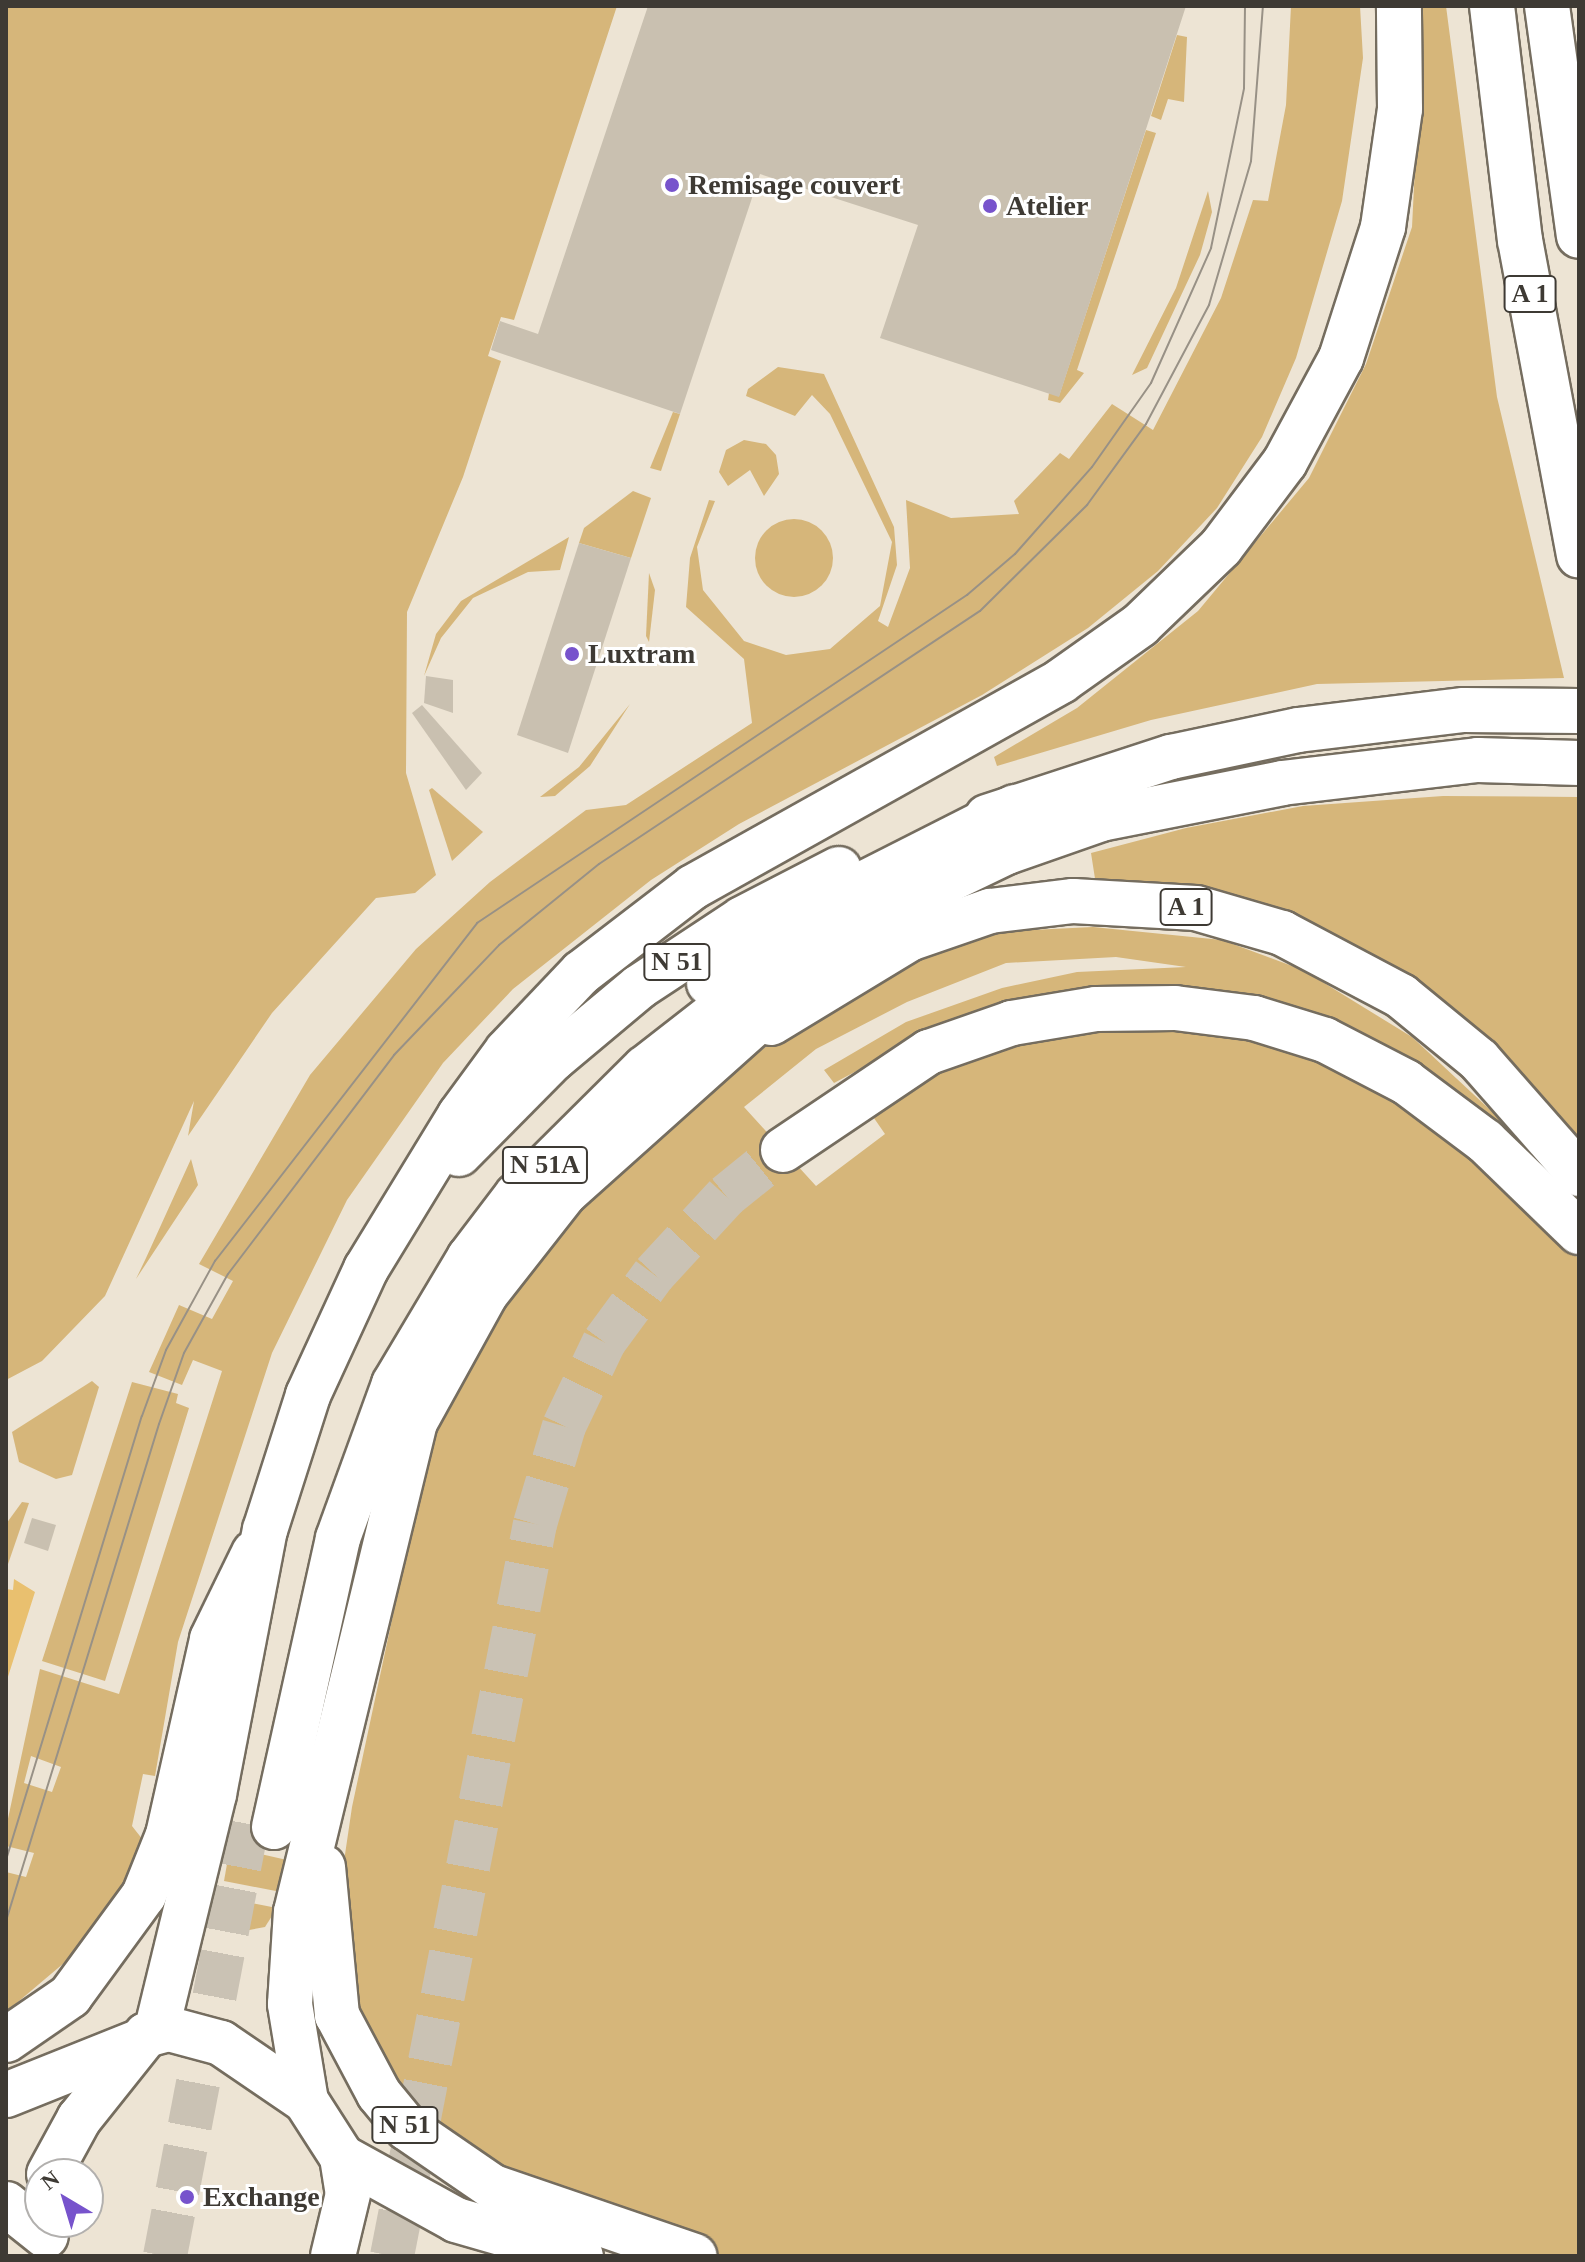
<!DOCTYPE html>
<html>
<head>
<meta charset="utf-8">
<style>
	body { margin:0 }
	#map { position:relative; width:1585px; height:2262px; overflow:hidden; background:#ede4d4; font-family:"Times New Roman",serif }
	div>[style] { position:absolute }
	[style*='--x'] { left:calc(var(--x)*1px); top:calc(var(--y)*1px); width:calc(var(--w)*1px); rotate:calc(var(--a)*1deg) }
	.green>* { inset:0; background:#d6b67a }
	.round { border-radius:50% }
	.water>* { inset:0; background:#e9c06f }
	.building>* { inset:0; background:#c9c0b0 }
	.highway-tunnel>* { height:44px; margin-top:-22px; transform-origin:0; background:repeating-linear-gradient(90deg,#cac2b4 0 44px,transparent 0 66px) }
	.roads { filter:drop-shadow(2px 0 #756d5f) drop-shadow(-2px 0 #756d5f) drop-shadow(0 2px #756d5f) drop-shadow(0 -2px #756d5f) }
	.major>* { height:44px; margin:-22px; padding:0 22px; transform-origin:22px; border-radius:22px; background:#fff }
	.highway>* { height:44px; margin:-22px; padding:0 22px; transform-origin:22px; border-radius:22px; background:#fff }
	.tram>* { height:2px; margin:-1px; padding:0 1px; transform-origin:1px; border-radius:1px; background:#989186 }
	.dots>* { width:22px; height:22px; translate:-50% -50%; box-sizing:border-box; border:4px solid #fff; border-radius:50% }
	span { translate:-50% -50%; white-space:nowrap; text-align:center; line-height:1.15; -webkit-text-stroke:6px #fff; paint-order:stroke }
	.shield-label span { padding:2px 6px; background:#fff; border:2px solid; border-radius:6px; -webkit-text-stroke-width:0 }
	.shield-label { font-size:26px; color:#3e3a34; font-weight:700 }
	.poi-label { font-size:28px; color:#3e3a34; font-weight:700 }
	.left { translate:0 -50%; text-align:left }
	.frame { position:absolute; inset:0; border:8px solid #3e3a34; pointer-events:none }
	.north { position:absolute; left:24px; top:2158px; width:80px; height:80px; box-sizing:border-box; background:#fff; border:2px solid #b2b0ae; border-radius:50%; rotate:322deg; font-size:22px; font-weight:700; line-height:32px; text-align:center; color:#3e3a34 }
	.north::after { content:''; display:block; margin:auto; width:28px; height:36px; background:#7753cc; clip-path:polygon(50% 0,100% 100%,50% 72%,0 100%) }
</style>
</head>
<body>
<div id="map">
	<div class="green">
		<div style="clip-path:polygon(6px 6px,617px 6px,514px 320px,501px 317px,488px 356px,501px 361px,463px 477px,407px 612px,406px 773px,436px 875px,415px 893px,376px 898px,272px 1013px,188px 1136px,194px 1101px,105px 1296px,42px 1361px,6px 1380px)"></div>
		<div style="clip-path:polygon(evenodd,1291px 6px,1360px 6px,1363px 58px,1342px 201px,1296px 358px,1262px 437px,1217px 508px,1158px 571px,1088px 628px,982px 695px,739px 824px,651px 880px,513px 989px,443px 1063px,347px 1200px,272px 1353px,178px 1642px,155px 1776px,143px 1774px,132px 1826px,143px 1840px,132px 1871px,90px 1941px,6px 2012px,6px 1872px,26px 1877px,34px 1853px,6px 1846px,6px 1828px,40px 1669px,119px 1694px,222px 1371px,193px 1360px,182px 1385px,149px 1372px,179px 1305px,212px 1319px,233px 1281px,199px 1264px,310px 1075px,416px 949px,490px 882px,586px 810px,626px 805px,752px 723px,744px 659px,686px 607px,690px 558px,709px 500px,715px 501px,697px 547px,703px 590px,744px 641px,786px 655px,830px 649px,880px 606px,892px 542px,830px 414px,812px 395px,795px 416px,746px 396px,748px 389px,778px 367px,824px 374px,894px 527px,897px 565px,878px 621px,888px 627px,910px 568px,906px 500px,951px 518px,1019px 514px,1014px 501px,1060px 453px,1069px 459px,1112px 404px,1153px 430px,1221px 298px,1253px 200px,1268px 201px,1286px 105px,1291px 6px,31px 1756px,61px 1767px,52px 1792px,24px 1783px,31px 1756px)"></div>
		<div style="clip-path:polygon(1423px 6px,1446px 6px,1497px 397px,1564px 678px,1317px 684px,1151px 720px,997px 766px,994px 757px,1077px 708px,1198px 611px,1309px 478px,1366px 364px,1412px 227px)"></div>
		<div style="clip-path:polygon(1177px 35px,1187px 37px,1184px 102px,1168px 99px,1161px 120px,1151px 116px)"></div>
		<div style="clip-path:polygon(1146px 130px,1156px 133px,1077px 370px,1084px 373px,1060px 403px,1048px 400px,1049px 393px,1059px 396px)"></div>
		<div style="clip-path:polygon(1208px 191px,1212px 212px,1200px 255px,1147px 368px,1132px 375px,1176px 288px)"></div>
		<div style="clip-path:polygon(673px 412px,680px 414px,661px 471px,650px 468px)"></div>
		<div style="clip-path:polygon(744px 440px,766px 444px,776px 455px,779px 474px,764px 496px,750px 470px,728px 486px,719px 472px,726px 450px)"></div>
		<div style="clip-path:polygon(633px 491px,651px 498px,631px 558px,579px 543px,584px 528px)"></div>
		<div class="round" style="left:755px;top:519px;width:78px;height:78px"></div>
		<div style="clip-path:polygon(569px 537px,560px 570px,528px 572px,473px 598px,441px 638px,424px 676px,436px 634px,461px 601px)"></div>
		<div style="clip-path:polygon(649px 573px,655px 590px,649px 642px,646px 636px)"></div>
		<div style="clip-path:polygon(630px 704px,590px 766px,555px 796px,540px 797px,579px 767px)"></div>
		<div style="clip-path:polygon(432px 788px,483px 832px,452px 861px,429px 790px)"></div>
		<div style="clip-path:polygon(1443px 796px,1579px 797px,1579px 1153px,1437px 1011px,1096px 885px,1091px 853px,1186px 828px,1303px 806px)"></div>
		<div style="clip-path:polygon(1093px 927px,1222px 940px,1303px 970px,1412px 1037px,1501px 1120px,1495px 1125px,1398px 1057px,1341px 1030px,1267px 1006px,1187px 993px,1107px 992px,1031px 1003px,928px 1033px,834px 1083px,824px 1070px,906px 1022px,1002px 988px,1077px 972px,1186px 967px,1116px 957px,1006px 963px,907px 1002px,816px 1049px,744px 1107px,816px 1186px,885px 1134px,867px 1108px,951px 1064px,1085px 1029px,1215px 1032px,1294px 1050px,1431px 1120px,1579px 1259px,1579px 2256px,720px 2256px,563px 2204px,476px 2162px,417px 2113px,364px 2033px,344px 1966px,338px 1902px,352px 1807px,428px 1451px,457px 1381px,507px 1296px,647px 1137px,821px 1005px,928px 950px,1011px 931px)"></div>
		<div style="clip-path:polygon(191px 1159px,198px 1185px,136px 1279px,146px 1258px)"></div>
		<div style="clip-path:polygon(92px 1381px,99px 1387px,72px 1475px,56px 1479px,19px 1462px,12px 1432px)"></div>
		<div style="clip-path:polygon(132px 1382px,178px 1394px,176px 1403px,189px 1408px,105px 1681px,42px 1661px)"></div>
		<div style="clip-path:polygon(22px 1502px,29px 1503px,6px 1570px,6px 1524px)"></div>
		<div style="clip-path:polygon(230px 1847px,287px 1860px,281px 1892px,224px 1881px)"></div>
		<div style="clip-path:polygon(221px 1897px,277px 1908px,265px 1927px,244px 1931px,225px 1919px)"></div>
	</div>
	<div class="water">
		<div style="clip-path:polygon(14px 1579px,35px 1592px,6px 1683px,6px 1589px,13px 1590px)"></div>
	</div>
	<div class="building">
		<div style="clip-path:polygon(648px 6px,1186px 6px,1059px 397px,880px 338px,918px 225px,760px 174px,680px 414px,491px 350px,500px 321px,538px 334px)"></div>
		<div style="clip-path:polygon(579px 543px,631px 558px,568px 753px,517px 735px)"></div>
		<div style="clip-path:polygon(426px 676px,453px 680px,453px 713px,424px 703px)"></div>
		<div style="clip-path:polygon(422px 705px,482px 773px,466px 790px,412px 713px)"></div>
		<div style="clip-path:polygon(32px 1518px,56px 1525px,48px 1551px,24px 1543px)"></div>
	</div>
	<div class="highway-tunnel">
		<div style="--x:165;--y:2256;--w:444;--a:-79.2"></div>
		<div style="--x:392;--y:2256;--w:746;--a:-78.95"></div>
		<div style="--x:535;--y:1524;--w:102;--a:-73.5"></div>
		<div style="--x:564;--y:1426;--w:93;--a:-64.5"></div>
		<div style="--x:604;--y:1342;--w:84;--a:-53.7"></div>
		<div style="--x:654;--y:1274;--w:106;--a:-47.3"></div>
		<div style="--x:726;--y:1196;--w:73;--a:-38.9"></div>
	</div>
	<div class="roads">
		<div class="major">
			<div style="--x:6;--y:2040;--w:78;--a:-34.5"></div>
			<div style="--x:70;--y:1996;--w:125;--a:-53.8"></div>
			<div style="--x:144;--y:1895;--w:65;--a:-68.2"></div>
			<div style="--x:168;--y:1835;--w:201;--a:-77.3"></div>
			<div style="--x:212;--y:1639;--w:96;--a:-64"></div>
			<div style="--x:6;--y:2095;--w:140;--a:-21.8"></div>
			<div style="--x:342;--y:2157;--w:130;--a:28.9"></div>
			<div style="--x:456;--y:2220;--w:130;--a:16.1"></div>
			<div style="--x:49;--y:2174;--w:63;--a:-61.4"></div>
			<div style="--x:79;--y:2119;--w:107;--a:-51.4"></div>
			<div style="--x:146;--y:2035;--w:24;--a:-15"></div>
			<div style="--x:169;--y:2029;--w:54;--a:15.1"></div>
			<div style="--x:221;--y:2043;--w:103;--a:34.3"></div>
			<div style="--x:306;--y:2101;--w:67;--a:57.3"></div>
			<div style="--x:342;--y:2157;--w:37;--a:81"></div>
			<div style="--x:348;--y:2194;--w:64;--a:103.6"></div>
			<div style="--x:6;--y:2204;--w:51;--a:38.7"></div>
		</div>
		<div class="highway">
			<div style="--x:1492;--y:6;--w:236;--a:83.2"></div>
			<div style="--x:1520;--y:240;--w:321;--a:79.4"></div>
			<div style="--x:1547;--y:6;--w:232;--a:82.1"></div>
			<div style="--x:987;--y:817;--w:194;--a:-18.1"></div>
			<div style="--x:1171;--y:757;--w:130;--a:-12"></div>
			<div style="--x:1298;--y:730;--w:167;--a:-6.9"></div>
			<div style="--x:1464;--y:710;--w:115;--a:0.5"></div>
			<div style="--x:709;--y:983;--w:174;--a:-33.1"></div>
			<div style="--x:855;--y:888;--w:179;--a:-26.9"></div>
			<div style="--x:771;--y:1023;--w:162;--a:-31.3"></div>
			<div style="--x:909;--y:939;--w:86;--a:-19.1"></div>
			<div style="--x:990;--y:911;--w:84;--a:-6.9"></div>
			<div style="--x:1073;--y:901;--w:123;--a:3.3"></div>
			<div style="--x:1196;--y:908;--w:90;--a:16.2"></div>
			<div style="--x:1282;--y:933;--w:135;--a:27.9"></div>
			<div style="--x:1401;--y:996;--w:101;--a:39.4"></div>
			<div style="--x:1479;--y:1060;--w:152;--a:48.7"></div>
			<div style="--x:783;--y:1150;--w:176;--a:-33.9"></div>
			<div style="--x:929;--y:1052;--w:88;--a:-19.3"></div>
			<div style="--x:1012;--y:1023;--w:85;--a:-9.5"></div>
			<div style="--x:1096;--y:1009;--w:79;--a:-0.7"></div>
			<div style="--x:1175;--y:1008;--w:80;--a:7.2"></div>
			<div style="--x:1254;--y:1018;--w:74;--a:17.2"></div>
			<div style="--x:1325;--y:1040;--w:91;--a:27.4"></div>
			<div style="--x:1406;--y:1082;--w:99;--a:36.8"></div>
			<div style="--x:1485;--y:1141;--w:131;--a:44.1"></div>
			<div style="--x:459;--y:1154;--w:134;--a:-45.3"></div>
			<div style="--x:553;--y:1059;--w:112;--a:-39.9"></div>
			<div style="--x:639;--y:987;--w:123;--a:-33.4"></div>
			<div style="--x:742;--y:919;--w:109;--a:-27.3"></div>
			<div style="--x:274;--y:1827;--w:296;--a:-77.5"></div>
			<div style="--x:338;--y:1538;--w:164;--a:-70"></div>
			<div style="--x:394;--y:1384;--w:147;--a:-59.2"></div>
			<div style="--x:469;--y:1258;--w:79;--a:-52.7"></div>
			<div style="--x:517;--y:1195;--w:180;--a:-44.8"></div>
			<div style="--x:645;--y:1068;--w:91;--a:-37.9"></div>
			<div style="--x:717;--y:1012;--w:159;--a:-32.4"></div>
			<div style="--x:851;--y:927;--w:173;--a:-25.7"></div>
			<div style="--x:1007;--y:852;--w:100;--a:-19.3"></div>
			<div style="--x:1101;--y:819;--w:185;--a:-11.2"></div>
			<div style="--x:1282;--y:783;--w:197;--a:-6.7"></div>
			<div style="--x:1478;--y:760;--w:101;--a:1.7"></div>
			<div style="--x:323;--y:1867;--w:149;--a:84.6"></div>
			<div style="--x:337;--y:2015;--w:89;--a:62"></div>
			<div style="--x:379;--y:2094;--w:44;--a:50.5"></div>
			<div style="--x:407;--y:2128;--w:104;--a:34.5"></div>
			<div style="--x:493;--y:2187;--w:213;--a:18.9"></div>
			<div style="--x:157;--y:2028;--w:241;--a:-76.3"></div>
			<div style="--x:214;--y:1794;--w:269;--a:-79.1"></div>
			<div style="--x:265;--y:1530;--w:142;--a:-72.3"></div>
			<div style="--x:308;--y:1395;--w:139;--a:-65.3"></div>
			<div style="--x:366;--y:1269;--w:180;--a:-58.6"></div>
			<div style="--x:460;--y:1115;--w:79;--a:-53.7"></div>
			<div style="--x:507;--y:1051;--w:108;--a:-46.5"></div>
			<div style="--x:581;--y:973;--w:141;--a:-37.5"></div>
			<div style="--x:693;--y:887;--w:422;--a:-29.2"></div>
			<div style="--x:1061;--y:681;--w:97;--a:-35.3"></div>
			<div style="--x:1140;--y:625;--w:112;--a:-43.9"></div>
			<div style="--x:1221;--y:547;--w:106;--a:-53"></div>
			<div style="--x:1285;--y:462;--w:118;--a:-61.7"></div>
			<div style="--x:1341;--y:358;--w:138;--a:-72.2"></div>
			<div style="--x:1383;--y:227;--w:119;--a:-81.8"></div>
			<div style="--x:1400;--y:109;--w:103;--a:-90.6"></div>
			<div style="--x:306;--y:2101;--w:98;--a:-99.4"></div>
			<div style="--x:290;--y:2004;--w:92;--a:-86.3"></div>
			<div style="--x:296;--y:1912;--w:504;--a:-76.35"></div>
			<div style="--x:415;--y:1422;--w:145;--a:-61.1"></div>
			<div style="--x:485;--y:1295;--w:130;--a:-51.9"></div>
			<div style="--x:565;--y:1193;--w:303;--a:-41.8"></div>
		</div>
	</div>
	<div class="tram">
		<div style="--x:6;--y:1860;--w:464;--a:-73"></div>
		<div style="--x:142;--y:1416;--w:70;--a:-70"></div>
		<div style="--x:166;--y:1350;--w:102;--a:-61.2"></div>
		<div style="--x:215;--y:1261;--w:428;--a:-52.2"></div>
		<div style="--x:477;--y:923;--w:590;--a:-33.8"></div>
		<div style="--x:967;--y:595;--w:63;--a:-40.5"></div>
		<div style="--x:1015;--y:554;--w:116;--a:-48.5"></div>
		<div style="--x:1092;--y:467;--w:103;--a:-54.9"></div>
		<div style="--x:1151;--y:383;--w:148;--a:-66"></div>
		<div style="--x:1211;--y:248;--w:163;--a:-78.3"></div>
		<div style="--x:1244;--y:88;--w:82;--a:-89.3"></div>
		<div style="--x:6;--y:1921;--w:520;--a:-72.89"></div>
		<div style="--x:159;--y:1424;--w:75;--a:-70.6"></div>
		<div style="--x:184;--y:1353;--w:90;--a:-60.9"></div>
		<div style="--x:228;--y:1274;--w:275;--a:-52.8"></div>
		<div style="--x:394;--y:1055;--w:152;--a:-46.3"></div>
		<div style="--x:499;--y:945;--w:129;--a:-39"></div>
		<div style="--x:599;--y:864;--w:457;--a:-33.6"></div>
		<div style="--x:980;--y:611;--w:151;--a:-44.7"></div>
		<div style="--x:1087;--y:505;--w:100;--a:-53.9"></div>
		<div style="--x:1146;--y:424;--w:135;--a:-62.1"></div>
		<div style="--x:1209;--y:305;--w:150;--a:-73.7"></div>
		<div style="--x:1251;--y:161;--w:155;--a:-85.6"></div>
	</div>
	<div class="dots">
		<div style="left:672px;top:185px;background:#7753cc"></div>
		<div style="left:990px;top:206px;background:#7753cc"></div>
		<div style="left:572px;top:654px;background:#7753cc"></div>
		<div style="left:187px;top:2197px;background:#7753cc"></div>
	</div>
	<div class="shield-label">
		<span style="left:1530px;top:294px">A 1</span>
		<span style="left:1186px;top:907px">A 1</span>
		<span style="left:677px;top:962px">N 51</span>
		<span style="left:545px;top:1165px">N 51A</span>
		<span style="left:405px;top:2125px">N 51</span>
	</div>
	<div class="poi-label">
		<span class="left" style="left:688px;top:185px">Remisage couvert</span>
		<span class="left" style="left:1006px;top:206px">Atelier</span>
		<span class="left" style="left:588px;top:654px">Luxtram</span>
		<span class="left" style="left:203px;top:2197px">Exchange</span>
	</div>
	<div class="frame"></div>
	<div class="north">N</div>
</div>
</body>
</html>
